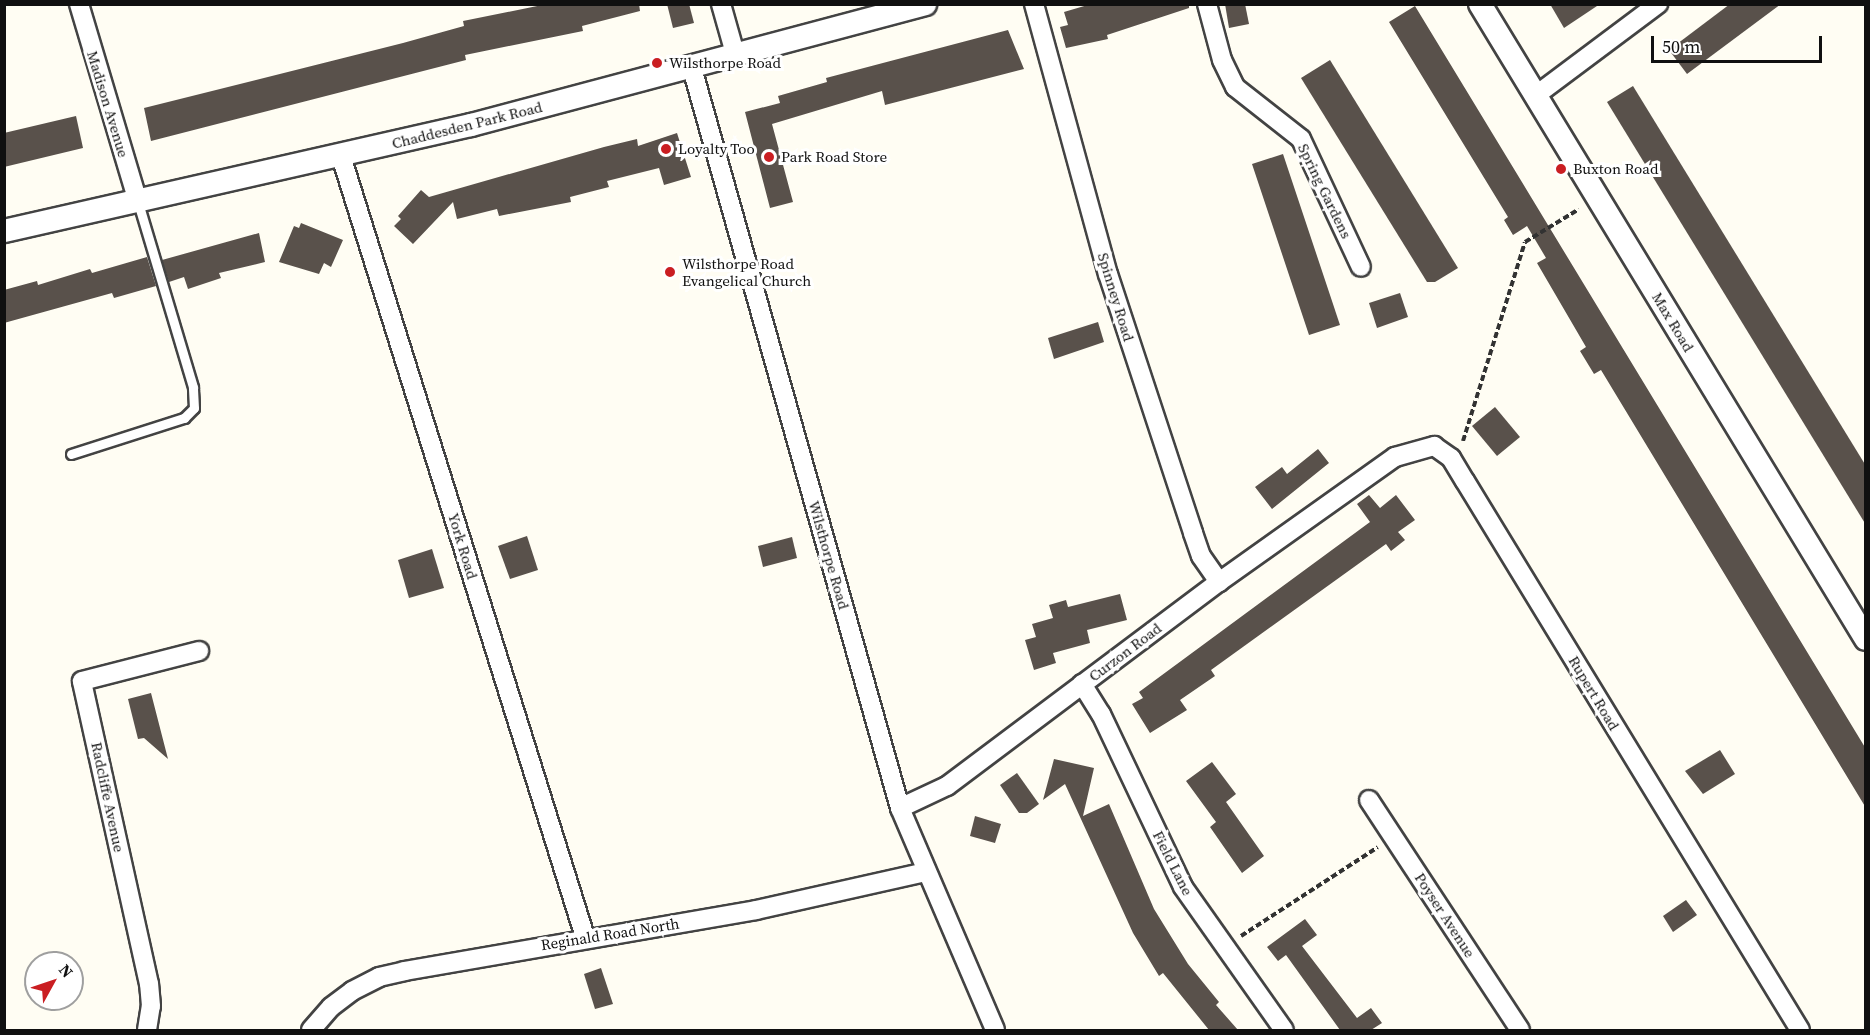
<!DOCTYPE html>
<html>
<head>
<meta charset="utf-8">
<style>
	body { margin:0 }
	#map { position:relative; width:1870px; height:1035px; overflow:hidden; background:#fffdf3; font-family:"Source Serif 4",serif }
	div>[style] { position:absolute }
	[style*='--x'] { left:calc(var(--x)*1px); top:calc(var(--y)*1px); width:calc(var(--w)*1px); rotate:calc(var(--a)*1deg) }
	.building>* { inset:0; background:#59514b }
	.path>* { height:4px; margin-top:-2px; transform-origin:0; background:repeating-linear-gradient(90deg,#323232 0 6px,transparent 0 9px) }
	.roads { filter:drop-shadow(2px 0 #434343) drop-shadow(-2px 0 #434343) drop-shadow(0 2px #434343) drop-shadow(0 -2px #434343) }
	.service>* { height:9px; margin:-4.5px; padding:0 4.5px; transform-origin:4.5px; border-radius:4.5px; background:#fff }
	.minor>* { height:18px; margin:-9px; padding:0 9px; transform-origin:9px; border-radius:9px; background:#fff }
	.tertiary>* { height:22px; margin:-11px; padding:0 11px; transform-origin:11px; border-radius:11px; background:#fff }
	.dots>* { width:16px; height:16px; translate:-50% -50%; box-sizing:border-box; border:3px solid #fff; border-radius:50% }
	span { translate:-50% -50%; white-space:nowrap; text-align:center; line-height:1.15; -webkit-text-stroke:6px #fff; paint-order:stroke }
	.poi-label { font-size:15px; color:#101010 }
	.left { translate:0 -50%; text-align:left }
	.street-label { font-size:15px; color:#101010 }
	.frame { position:absolute; inset:0; border:6px solid #101010; pointer-events:none }
	.north { position:absolute; left:24px; top:951px; width:60px; height:60px; box-sizing:border-box; background:#fff; border:2px solid #9f9f9f; border-radius:50%; rotate:50deg; font-size:16px; font-weight:700; line-height:24px; text-align:center; color:#101010 }
	.north::after { content:''; display:block; margin:auto; width:21px; height:27px; background:#ca1e22; clip-path:polygon(50% 0,100% 100%,50% 72%,0 100%) }
	.scale { position:absolute; left:1651px; top:36px; width:171px; height:27px; box-sizing:border-box; border:3px solid #101010; border-top:0; padding-left:8px; font-size:18px; line-height:21px; white-space:nowrap; color:#101010; -webkit-text-stroke:4px #fff; paint-order:stroke }
</style>
</head>
<body>
<div id="map">
	<div class="building">
		<div style="clip-path:polygon(547px 4px,639px 4px,640px 11px,582px 26px,583px 31px,465px 55px,466px 60px,151px 141px,144px 108px,403px 43px,464px 26px,463px 21px)"></div>
		<div style="clip-path:polygon(667px 4px,689px 4px,694px 23px,673px 28px)"></div>
		<div style="clip-path:polygon(1091px 4px,1189px 4px,1189px 8px,1107px 35px,1108px 39px,1066px 48px,1060px 27px,1068px 25px,1064px 12px)"></div>
		<div style="clip-path:polygon(1225px 4px,1245px 4px,1249px 24px,1229px 28px)"></div>
		<div style="clip-path:polygon(1550px 4px,1600px 4px,1564px 28px)"></div>
		<div style="clip-path:polygon(1730px 4px,1781px 4px,1687px 74px,1669px 50px)"></div>
		<div style="clip-path:polygon(1415px 6px,1866px 749px,1866px 808px,1601px 370px,1594px 374px,1580px 351px,1586px 347px,1537px 263px,1546px 258px,1527px 226px,1513px 235px,1504px 220px,1508px 217px,1389px 22px)"></div>
		<div style="clip-path:polygon(1008px 30px,1024px 69px,885px 105px,882px 91px,772px 124px,793px 202px,770px 208px,745px 112px,780px 103px,778px 96px,827px 82px,826px 78px)"></div>
		<div style="clip-path:polygon(1330px 60px,1458px 268px,1435px 282px,1427px 282px,1301px 78px)"></div>
		<div style="clip-path:polygon(1633px 86px,1866px 466px,1866px 525px,1607px 102px)"></div>
		<div style="clip-path:polygon(76px 116px,83px 148px,4px 167px,4px 133px)"></div>
		<div style="clip-path:polygon(677px 133px,691px 177px,664px 185px,659px 168px,607px 181px,609px 187px,570px 197px,571px 202px,499px 216px,497px 209px,457px 219px,453px 202px,413px 244px,394px 226px,401px 219px,398px 216px,421px 190px,429px 197px,604px 147px,637px 139px,638px 146px)"></div>
		<div style="clip-path:polygon(1283px 154px,1340px 325px,1309px 335px,1252px 164px)"></div>
		<div style="clip-path:polygon(301px 223px,343px 240px,331px 267px,324px 263px,319px 274px,279px 262px,294px 226px,299px 228px)"></div>
		<div style="clip-path:polygon(259px 233px,265px 262px,219px 273px,221px 278px,188px 289px,184px 277px,169px 282px,162px 260px)"></div>
		<div style="clip-path:polygon(147px 257px,156px 286px,114px 298px,112px 293px,4px 323px,4px 290px,37px 281px,38px 285px,90px 269px,92px 273px)"></div>
		<div style="clip-path:polygon(1400px 293px,1408px 317px,1377px 328px,1369px 303px)"></div>
		<div style="clip-path:polygon(1098px 322px,1104px 342px,1054px 359px,1048px 338px)"></div>
		<div style="clip-path:polygon(1495px 407px,1520px 437px,1497px 456px,1472px 426px)"></div>
		<div style="clip-path:polygon(1318px 449px,1329px 463px,1272px 509px,1255px 487px,1282px 467px,1287px 474px)"></div>
		<div style="clip-path:polygon(1369px 495px,1380px 508px,1396px 495px,1415px 520px,1398px 532px,1405px 540px,1391px 551px,1386px 544px,1211px 670px,1215px 676px,1180px 700px,1187px 710px,1150px 733px,1132px 704px,1143px 698px,1139px 692px,1370px 522px,1357px 504px)"></div>
		<div style="clip-path:polygon(527px 536px,538px 570px,510px 579px,498px 546px)"></div>
		<div style="clip-path:polygon(792px 537px,797px 558px,763px 567px,758px 546px)"></div>
		<div style="clip-path:polygon(432px 549px,444px 588px,409px 598px,398px 560px)"></div>
		<div style="clip-path:polygon(1120px 594px,1127px 620px,1087px 630px,1090px 643px,1053px 653px,1056px 663px,1034px 670px,1025px 640px,1036px 637px,1032px 624px,1053px 618px,1049px 605px,1066px 600px,1068px 607px)"></div>
		<div style="clip-path:polygon(151px 693px,168px 759px,144px 738px,138px 739px,128px 699px)"></div>
		<div style="clip-path:polygon(1720px 750px,1735px 774px,1703px 794px,1685px 771px)"></div>
		<div style="clip-path:polygon(1054px 759px,1094px 768px,1083px 816px,1109px 804px,1154px 909px,1188px 964px,1219px 1002px,1216px 1005px,1238px 1030px,1209px 1030px,1163px 973px,1159px 976px,1133px 933px,1065px 784px,1043px 800px)"></div>
		<div style="clip-path:polygon(1212px 762px,1236px 794px,1226px 802px,1264px 856px,1242px 873px,1210px 827px,1216px 822px,1186px 781px)"></div>
		<div style="clip-path:polygon(1017px 773px,1039px 804px,1027px 813px,1019px 813px,1000px 785px)"></div>
		<div style="clip-path:polygon(975px 816px,1001px 824px,995px 843px,970px 836px)"></div>
		<div style="clip-path:polygon(1686px 900px,1697px 915px,1673px 932px,1663px 916px)"></div>
		<div style="clip-path:polygon(1305px 919px,1317px 935px,1302px 946px,1357px 1018px,1371px 1008px,1382px 1023px,1371px 1030px,1340px 1030px,1286px 955px,1278px 961px,1267px 947px)"></div>
		<div style="clip-path:polygon(601px 968px,613px 1004px,595px 1009px,584px 974px)"></div>
	</div>
	<div class="path">
		<div style="--x:1463;--y:441;--w:208;--a:-72.7"></div>
		<div style="--x:1525;--y:242;--w:63;--a:-31.4"></div>
		<div style="--x:1241;--y:936;--w:163;--a:-33"></div>
	</div>
	<div class="roads">
		<div class="service">
			<div style="--x:71;--y:454;--w:119;--a:-17.7"></div>
			<div style="--x:184;--y:418;--w:14;--a:-45"></div>
			<div style="--x:194;--y:408;--w:21;--a:-93"></div>
			<div style="--x:193;--y:387;--w:193;--a:-106.6"></div>
		</div>
		<div class="minor">
			<div style="--x:79;--y:4;--w:207;--a:73.4"></div>
			<div style="--x:721;--y:4;--w:55;--a:74.2"></div>
			<div style="--x:1034;--y:4;--w:280;--a:74.7"></div>
			<div style="--x:1108;--y:274;--w:273;--a:71.8"></div>
			<div style="--x:1193;--y:533;--w:24;--a:71"></div>
			<div style="--x:1201;--y:556;--w:32;--a:55"></div>
			<div style="--x:1207;--y:4;--w:58;--a:75"></div>
			<div style="--x:1222;--y:60;--w:30;--a:64"></div>
			<div style="--x:1235;--y:87;--w:84;--a:38.2"></div>
			<div style="--x:1301;--y:139;--w:141;--a:64.9"></div>
			<div style="--x:692;--y:68;--w:769;--a:74.3"></div>
			<div style="--x:900;--y:808;--w:241;--a:66.8"></div>
			<div style="--x:1535;--y:96;--w:154;--a:-36.8"></div>
			<div style="--x:341;--y:156;--w:818;--a:72.65"></div>
			<div style="--x:1082;--y:684;--w:36;--a:58"></div>
			<div style="--x:1101;--y:714;--w:191;--a:64.6"></div>
			<div style="--x:1183;--y:887;--w:175;--a:54.8"></div>
			<div style="--x:1369;--y:800;--w:275;--a:56.7"></div>
			<div style="--x:900;--y:808;--w:52;--a:-25.1"></div>
			<div style="--x:947;--y:786;--w:340;--a:-36.9"></div>
			<div style="--x:1219;--y:582;--w:216;--a:-35.4"></div>
			<div style="--x:1395;--y:457;--w:41;--a:-15.8"></div>
			<div style="--x:1434;--y:446;--w:21;--a:35"></div>
			<div style="--x:1451;--y:458;--w:27;--a:59"></div>
			<div style="--x:1465;--y:481;--w:643;--a:58.61"></div>
			<div style="--x:147;--y:1030;--w:24;--a:-81"></div>
			<div style="--x:151;--y:1006;--w:22;--a:-95"></div>
			<div style="--x:149;--y:984;--w:310;--a:-102.5"></div>
			<div style="--x:82;--y:681;--w:121;--a:-14.4"></div>
			<div style="--x:311;--y:1030;--w:30;--a:-49"></div>
			<div style="--x:331;--y:1007;--w:26;--a:-37"></div>
			<div style="--x:352;--y:991;--w:30;--a:-27"></div>
			<div style="--x:379;--y:977;--w:26;--a:-13"></div>
			<div style="--x:404;--y:971;--w:357;--a:-9.8"></div>
			<div style="--x:756;--y:910;--w:174;--a:-12.6"></div>
		</div>
		<div class="tertiary">
			<div style="--x:1480;--y:4;--w:743;--a:58.71"></div>
			<div style="--x:4;--y:231;--w:479;--a:-12.8"></div>
			<div style="--x:471;--y:125;--w:470;--a:-14.9"></div>
		</div>
	</div>
	<div class="dots">
		<div style="left:657px;top:63px;background:#ca1e22"></div>
		<div style="left:666px;top:149px;background:#ca1e22"></div>
		<div style="left:769px;top:157px;background:#ca1e22"></div>
		<div style="left:1561px;top:169px;background:#ca1e22"></div>
		<div style="left:670px;top:272px;background:#ca1e22"></div>
	</div>
	<div class="poi-label">
		<span class="left" style="left:669px;top:63px">Wilsthorpe Road</span>
		<span class="left" style="left:678px;top:149px">Loyalty Too</span>
		<span class="left" style="left:781px;top:157px">Park Road Store</span>
		<span class="left" style="left:1573px;top:169px">Buxton Road</span>
		<span class="left" style="left:682px;top:272px">Wilsthorpe Road<br>Evangelical Church</span>
	</div>
	<div class="street-label">
		<span style="left:108px;top:104px;rotate:73deg">Madison Avenue</span>
		<span style="left:467px;top:125px;rotate:-14deg">Chaddesden Park Road</span>
		<span style="left:1325px;top:191px;rotate:64deg">Spring Gardens</span>
		<span style="left:1116px;top:297px;rotate:73deg">Spinney Road</span>
		<span style="left:1673px;top:322px;rotate:59deg">Max Road</span>
		<span style="left:463px;top:546px;rotate:73deg">York Road</span>
		<span style="left:829px;top:555px;rotate:74deg">Wilsthorpe Road</span>
		<span style="left:1125px;top:652px;rotate:-37deg">Curzon Road</span>
		<span style="left:1594px;top:693px;rotate:59deg">Rupert Road</span>
		<span style="left:108px;top:797px;rotate:78deg">Radcliffe Avenue</span>
		<span style="left:1173px;top:863px;rotate:63deg">Field Lane</span>
		<span style="left:1445px;top:915px;rotate:57deg">Poyser Avenue</span>
		<span style="left:610px;top:934px;rotate:-9deg">Reginald Road North</span>
	</div>
	<div class="frame"></div>
	<div class="north">N</div>
	<div class="scale">50 m</div>
</div>
</body>
</html>
